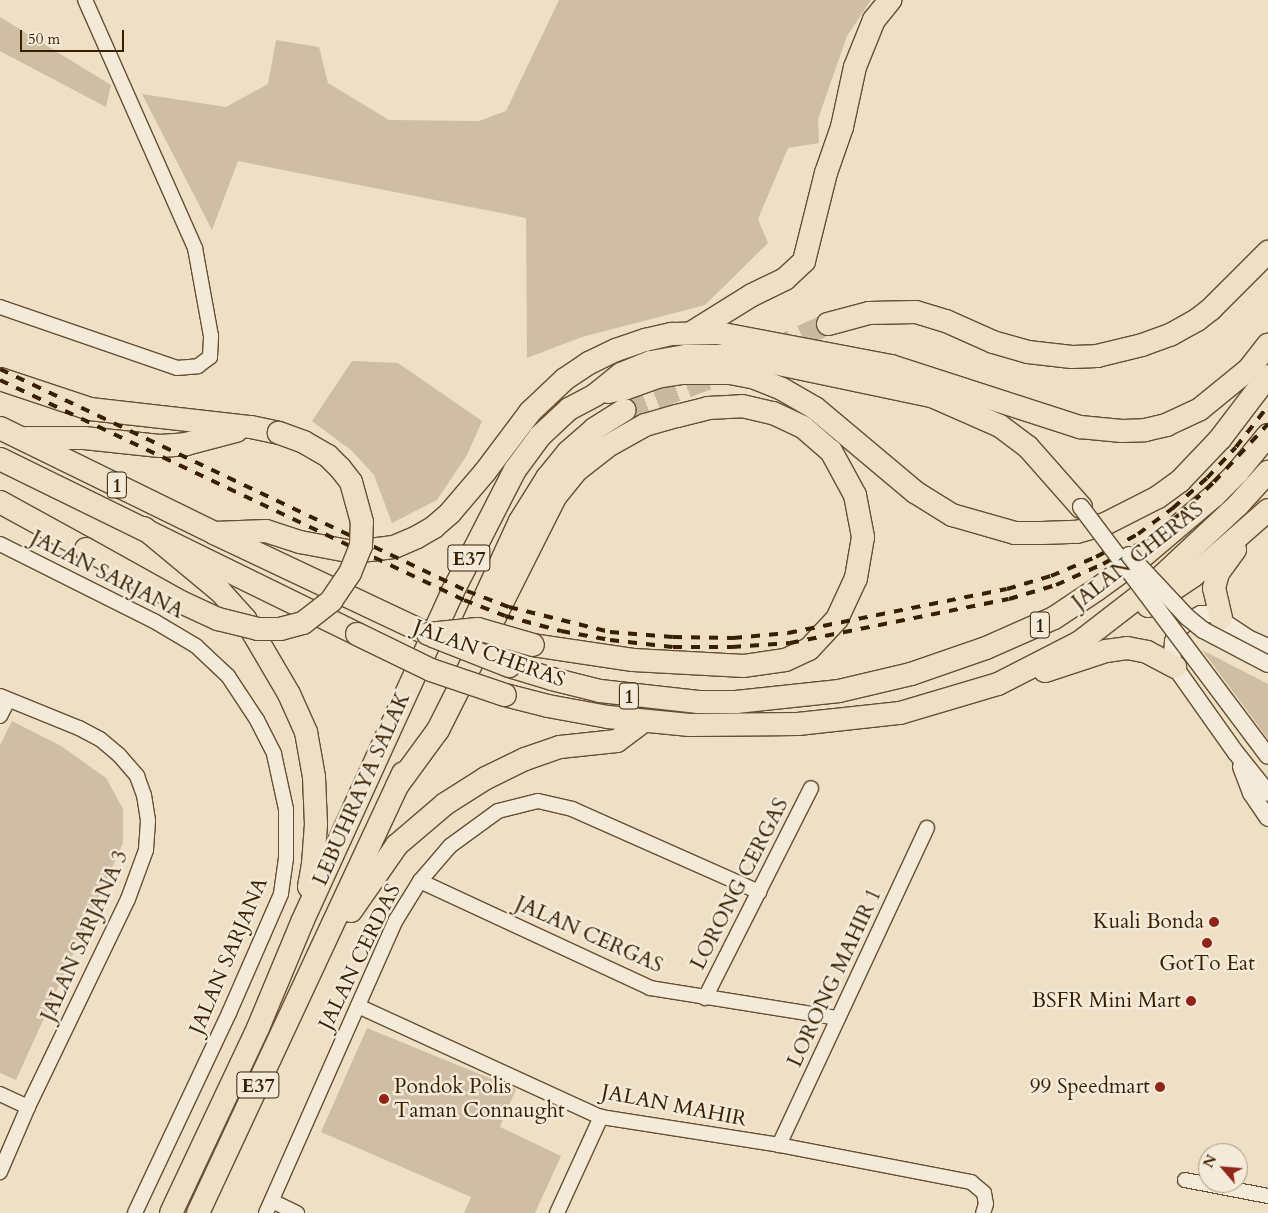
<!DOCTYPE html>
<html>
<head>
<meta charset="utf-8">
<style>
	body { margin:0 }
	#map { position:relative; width:1268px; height:1213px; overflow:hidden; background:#eedfc5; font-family:Cardo,serif }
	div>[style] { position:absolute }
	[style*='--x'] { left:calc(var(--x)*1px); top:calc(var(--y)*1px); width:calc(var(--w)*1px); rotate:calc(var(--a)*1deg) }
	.green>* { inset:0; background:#cfbea4 }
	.trunk-tunnel>* { height:22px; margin-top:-11px; transform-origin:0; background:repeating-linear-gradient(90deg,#c9b99e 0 22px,transparent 0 33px) }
	.roads { filter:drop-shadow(1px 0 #654f31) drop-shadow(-1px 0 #654f31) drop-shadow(0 1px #654f31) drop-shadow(0 -1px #654f31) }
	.minor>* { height:14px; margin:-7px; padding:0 7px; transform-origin:7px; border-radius:7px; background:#f4ead9 }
	.tertiary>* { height:16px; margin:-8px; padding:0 8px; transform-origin:8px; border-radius:8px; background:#f4ead9 }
	.trunk>* { height:22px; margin:-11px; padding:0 11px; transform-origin:11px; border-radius:11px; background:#eedfc5 }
	.rail>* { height:4px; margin-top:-2px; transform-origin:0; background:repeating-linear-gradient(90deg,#371f00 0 9px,transparent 0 18px) }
	.bridges { filter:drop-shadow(1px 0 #654f31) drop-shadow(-1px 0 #654f31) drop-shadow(0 1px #654f31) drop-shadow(0 -1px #654f31) }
	.tertiary-bridge>* { height:16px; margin:-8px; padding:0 8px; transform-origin:8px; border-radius:8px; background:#f4ead9 }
	.trunk-bridge>* { height:22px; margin:-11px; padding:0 11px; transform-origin:11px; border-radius:11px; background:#eedfc5 }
	.dots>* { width:14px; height:14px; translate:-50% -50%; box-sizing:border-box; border:2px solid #f4ead9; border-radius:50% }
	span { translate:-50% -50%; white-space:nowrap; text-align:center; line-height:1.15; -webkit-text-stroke:5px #f4ead9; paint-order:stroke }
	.shield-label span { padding:1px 4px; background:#f4ead9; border:1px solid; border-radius:4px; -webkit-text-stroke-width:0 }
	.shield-label { font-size:20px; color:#371f00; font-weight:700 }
	.street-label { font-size:21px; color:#371f00 }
	.poi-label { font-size:21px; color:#371f00 }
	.right { translate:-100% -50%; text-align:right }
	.left { translate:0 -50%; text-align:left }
	.north { position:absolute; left:1198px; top:1143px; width:50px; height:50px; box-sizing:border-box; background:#f4ead9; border:1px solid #a89982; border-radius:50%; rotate:297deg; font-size:14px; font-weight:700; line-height:20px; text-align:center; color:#371f00 }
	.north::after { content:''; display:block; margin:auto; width:18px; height:22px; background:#8f2418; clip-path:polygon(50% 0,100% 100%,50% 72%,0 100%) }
	.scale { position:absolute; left:20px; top:30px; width:104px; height:22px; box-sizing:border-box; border:2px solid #371f00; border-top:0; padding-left:6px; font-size:15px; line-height:18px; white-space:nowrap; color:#371f00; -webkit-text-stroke:4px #f4ead9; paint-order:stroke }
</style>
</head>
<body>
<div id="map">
	<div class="green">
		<div style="clip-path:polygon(559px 0,871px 0,847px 36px,818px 119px,819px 143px,788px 148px,758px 219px,768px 243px,705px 305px,582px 337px,527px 358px,526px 218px,238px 161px,212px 230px,142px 94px,226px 107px,268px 84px,276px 40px,319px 47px,328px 83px,389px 120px,479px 121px,506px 111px)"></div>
		<div style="clip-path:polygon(0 17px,111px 85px,106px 107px,0 51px)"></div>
		<div style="clip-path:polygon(352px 361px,398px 363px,482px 421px,467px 455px,437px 500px,392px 523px,374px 475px,352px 451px,312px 421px)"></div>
		<div style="clip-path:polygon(1202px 650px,1268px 684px,1268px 739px)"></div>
		<div style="clip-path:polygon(12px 721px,61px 746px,106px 778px,123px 809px,123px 843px,16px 1080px,0 1073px,0 745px)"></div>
		<div style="clip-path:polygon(367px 1028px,516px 1089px,500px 1127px,561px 1156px,535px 1213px,464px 1213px,471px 1197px,321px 1132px)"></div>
	</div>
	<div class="trunk-tunnel">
		<div style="--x:772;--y:350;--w:62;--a:-24.9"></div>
		<div style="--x:625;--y:410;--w:105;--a:-20.7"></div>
	</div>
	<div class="roads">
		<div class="minor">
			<div style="--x:0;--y:307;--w:187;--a:19"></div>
			<div style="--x:177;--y:368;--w:21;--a:-5"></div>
			<div style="--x:198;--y:366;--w:15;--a:-37"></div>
			<div style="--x:210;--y:357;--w:21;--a:-87"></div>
			<div style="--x:211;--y:336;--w:89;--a:-100.3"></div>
			<div style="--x:195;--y:248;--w:271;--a:-113.9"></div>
			<div style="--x:0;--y:544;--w:172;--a:26.6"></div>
			<div style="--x:154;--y:621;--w:49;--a:30.8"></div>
			<div style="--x:196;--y:646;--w:44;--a:43.2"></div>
			<div style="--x:228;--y:676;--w:53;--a:56.6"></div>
			<div style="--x:257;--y:720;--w:38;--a:63"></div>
			<div style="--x:274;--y:754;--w:56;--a:77.7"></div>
			<div style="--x:286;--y:809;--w:49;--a:90"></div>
			<div style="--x:286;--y:858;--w:36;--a:98"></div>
			<div style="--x:281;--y:894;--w:130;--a:113.6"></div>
			<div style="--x:229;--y:1013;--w:221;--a:115.2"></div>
			<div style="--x:0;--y:696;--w:85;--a:22.1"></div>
			<div style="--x:79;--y:728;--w:24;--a:28"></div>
			<div style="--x:100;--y:739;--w:25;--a:40"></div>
			<div style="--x:119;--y:755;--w:28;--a:49"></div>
			<div style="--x:137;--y:776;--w:20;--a:70"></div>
			<div style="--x:144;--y:795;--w:26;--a:81"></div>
			<div style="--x:148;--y:821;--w:29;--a:94"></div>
			<div style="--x:146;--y:850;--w:52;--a:110.2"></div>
			<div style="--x:128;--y:899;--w:231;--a:115.7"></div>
			<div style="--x:28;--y:1107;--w:71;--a:113.3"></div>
			<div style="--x:0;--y:716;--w:18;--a:-63"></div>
			<div style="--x:420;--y:881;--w:254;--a:24.9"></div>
			<div style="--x:650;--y:988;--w:190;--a:9.1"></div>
			<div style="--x:705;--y:998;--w:235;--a:-63.2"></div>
			<div style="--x:358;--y:1006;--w:267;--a:24.6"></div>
			<div style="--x:601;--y:1117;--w:180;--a:8.9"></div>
			<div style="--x:779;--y:1145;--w:196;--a:10.9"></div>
			<div style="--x:971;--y:1182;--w:17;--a:40"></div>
			<div style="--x:984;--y:1193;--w:11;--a:80"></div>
			<div style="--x:986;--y:1204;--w:9;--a:108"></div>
			<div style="--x:0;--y:1094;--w:31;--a:25"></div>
			<div style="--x:779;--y:1145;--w:350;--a:-65"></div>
			<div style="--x:1185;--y:1180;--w:85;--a:10.9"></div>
			<div style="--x:272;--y:1201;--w:28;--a:26"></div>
			<div style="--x:266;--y:1213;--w:321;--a:-66.1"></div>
			<div style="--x:396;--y:920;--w:46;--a:-58.4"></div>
			<div style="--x:420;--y:881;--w:46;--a:-49.4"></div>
			<div style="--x:450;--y:846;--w:59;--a:-36.1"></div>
			<div style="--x:498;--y:811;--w:41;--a:-14"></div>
			<div style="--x:538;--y:801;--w:35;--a:13"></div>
			<div style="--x:572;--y:809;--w:205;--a:23.9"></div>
			<div style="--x:557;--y:1213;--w:106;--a:-65.4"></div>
		</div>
		<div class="tertiary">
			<div style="--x:1268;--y:647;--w:22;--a:-156"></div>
			<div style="--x:1248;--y:638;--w:43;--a:-146.3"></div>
			<div style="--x:1212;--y:614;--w:11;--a:180"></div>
			<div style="--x:1201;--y:614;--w:13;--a:153"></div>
			<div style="--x:1189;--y:620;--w:13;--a:138"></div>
			<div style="--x:1179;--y:629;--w:13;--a:117"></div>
			<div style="--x:1173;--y:641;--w:13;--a:94"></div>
			<div style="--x:1172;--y:654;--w:13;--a:77"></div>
			<div style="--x:1175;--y:667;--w:105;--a:54.7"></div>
			<div style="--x:1236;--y:753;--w:51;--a:51.3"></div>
			<div style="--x:1241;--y:767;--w:28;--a:69"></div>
			<div style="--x:1251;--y:793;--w:30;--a:56"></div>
		</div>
		<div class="trunk">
			<div style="--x:828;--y:324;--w:42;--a:-15"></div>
			<div style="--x:869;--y:313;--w:47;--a:-1.2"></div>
			<div style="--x:916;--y:312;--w:31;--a:17"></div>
			<div style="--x:946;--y:321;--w:51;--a:24.1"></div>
			<div style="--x:993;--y:342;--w:36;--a:16"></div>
			<div style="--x:1028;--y:352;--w:44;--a:6.5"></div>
			<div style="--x:1072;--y:357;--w:25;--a:-2"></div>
			<div style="--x:1097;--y:356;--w:46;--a:-13.7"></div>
			<div style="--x:1142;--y:345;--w:30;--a:-20"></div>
			<div style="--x:1170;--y:335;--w:31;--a:-29"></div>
			<div style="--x:1197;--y:320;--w:18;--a:-38"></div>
			<div style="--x:1211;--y:309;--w:81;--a:-45"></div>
			<div style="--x:694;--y:331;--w:68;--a:-31.8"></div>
			<div style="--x:752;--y:295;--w:37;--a:-26"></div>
			<div style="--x:785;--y:279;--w:26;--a:-43"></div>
			<div style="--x:804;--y:261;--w:91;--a:-76"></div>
			<div style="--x:826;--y:173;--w:49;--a:-70.8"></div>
			<div style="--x:842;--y:127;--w:61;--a:-77.8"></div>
			<div style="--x:855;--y:67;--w:51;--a:-68"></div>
			<div style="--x:874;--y:20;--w:26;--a:-51"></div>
			<div style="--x:0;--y:379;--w:95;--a:18.4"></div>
			<div style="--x:90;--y:409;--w:162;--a:6.4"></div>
			<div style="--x:251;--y:427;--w:29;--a:12"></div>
			<div style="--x:608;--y:392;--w:19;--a:-12"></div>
			<div style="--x:627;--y:388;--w:32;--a:-20"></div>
			<div style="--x:657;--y:377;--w:26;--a:-9"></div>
			<div style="--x:683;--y:373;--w:47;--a:0"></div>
			<div style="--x:730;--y:373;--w:25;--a:11"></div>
			<div style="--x:755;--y:378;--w:29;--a:22"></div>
			<div style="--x:782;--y:389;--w:38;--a:30"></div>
			<div style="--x:815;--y:408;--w:131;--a:40"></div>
			<div style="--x:915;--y:492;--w:44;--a:31.9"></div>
			<div style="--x:952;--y:515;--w:66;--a:15.9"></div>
			<div style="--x:1015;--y:533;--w:27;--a:0"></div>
			<div style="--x:1042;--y:533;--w:35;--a:-2"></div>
			<div style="--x:1077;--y:532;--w:29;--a:-16"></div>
			<div style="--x:1105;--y:524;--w:59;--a:-27"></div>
			<div style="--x:1158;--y:497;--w:27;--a:-36"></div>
			<div style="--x:1180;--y:481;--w:58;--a:-46.4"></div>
			<div style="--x:1220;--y:439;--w:79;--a:-52.7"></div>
			<div style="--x:927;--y:394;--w:80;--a:23.7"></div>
			<div style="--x:1000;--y:426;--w:35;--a:37"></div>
			<div style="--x:1028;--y:447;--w:80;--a:48.5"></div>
			<div style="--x:0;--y:428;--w:238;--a:26.1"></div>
			<div style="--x:214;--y:533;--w:237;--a:25.3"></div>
			<div style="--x:27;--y:438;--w:57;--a:0"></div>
			<div style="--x:84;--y:438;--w:76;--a:6"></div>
			<div style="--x:160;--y:446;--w:26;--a:-4"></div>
			<div style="--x:186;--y:444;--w:52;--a:-14.6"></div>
			<div style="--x:0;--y:459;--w:398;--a:26.1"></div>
			<div style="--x:0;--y:502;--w:98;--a:28.7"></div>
			<div style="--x:144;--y:528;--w:99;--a:39.7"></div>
			<div style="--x:220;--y:591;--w:38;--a:48"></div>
			<div style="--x:245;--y:619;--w:87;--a:59.6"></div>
			<div style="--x:289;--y:694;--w:42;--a:65.9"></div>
			<div style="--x:306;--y:732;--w:46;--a:79.9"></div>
			<div style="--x:314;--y:777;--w:47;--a:87.6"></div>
			<div style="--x:316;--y:824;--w:40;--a:94.3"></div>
			<div style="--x:313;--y:864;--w:23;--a:100"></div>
			<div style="--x:214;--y:533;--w:52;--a:-2.2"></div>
			<div style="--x:266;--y:531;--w:36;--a:18"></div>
			<div style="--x:300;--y:542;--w:54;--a:10.7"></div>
			<div style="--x:353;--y:552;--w:41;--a:-7"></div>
			<div style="--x:394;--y:547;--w:25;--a:-23"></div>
			<div style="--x:417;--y:537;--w:20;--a:-30"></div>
			<div style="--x:434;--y:527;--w:21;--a:-41"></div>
			<div style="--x:450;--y:513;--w:54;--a:-49.5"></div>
			<div style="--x:485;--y:472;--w:75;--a:-53.1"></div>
			<div style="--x:530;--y:412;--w:48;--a:-43.3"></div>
			<div style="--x:565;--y:379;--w:29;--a:-34"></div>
			<div style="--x:589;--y:363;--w:30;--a:-26"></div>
			<div style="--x:616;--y:350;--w:31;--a:-19"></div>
			<div style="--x:645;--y:340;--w:28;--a:-13"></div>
			<div style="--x:672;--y:334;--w:46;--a:-1.2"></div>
			<div style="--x:718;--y:333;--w:176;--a:10.8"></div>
			<div style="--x:891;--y:366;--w:199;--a:17.9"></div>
			<div style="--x:1080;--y:427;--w:42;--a:5.4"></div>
			<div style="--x:1122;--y:431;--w:23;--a:-2"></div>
			<div style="--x:1145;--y:430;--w:22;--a:-13"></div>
			<div style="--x:1166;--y:425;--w:38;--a:-25"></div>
			<div style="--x:1200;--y:409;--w:63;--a:-39.2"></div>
			<div style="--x:1249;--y:369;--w:31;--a:-52"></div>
			<div style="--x:1148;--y:606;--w:54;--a:-33.7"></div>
			<div style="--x:1193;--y:576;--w:100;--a:-41.3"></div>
			<div style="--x:1221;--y:618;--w:31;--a:-103"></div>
			<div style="--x:1214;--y:588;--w:16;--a:-75"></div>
			<div style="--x:1218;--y:573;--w:29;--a:-54"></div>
			<div style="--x:463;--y:645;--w:136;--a:-65.3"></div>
			<div style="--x:520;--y:521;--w:51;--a:-57.9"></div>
			<div style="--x:547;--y:478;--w:33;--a:-51"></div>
			<div style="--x:568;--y:452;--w:35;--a:-41"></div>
			<div style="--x:594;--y:429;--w:36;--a:-32"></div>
			<div style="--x:509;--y:666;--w:45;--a:16.8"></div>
			<div style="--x:552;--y:679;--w:49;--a:14"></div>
			<div style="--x:600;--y:691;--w:99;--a:6.4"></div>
			<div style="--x:698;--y:702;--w:38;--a:0"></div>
			<div style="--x:736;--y:702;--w:104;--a:-6.1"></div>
			<div style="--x:839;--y:691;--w:74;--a:-13.3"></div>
			<div style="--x:911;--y:674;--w:79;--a:-19.1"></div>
			<div style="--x:986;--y:648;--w:74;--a:-23.8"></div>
			<div style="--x:1054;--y:618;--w:50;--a:-33.7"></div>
			<div style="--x:1096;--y:590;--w:58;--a:-35.9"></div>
			<div style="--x:1143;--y:556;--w:93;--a:-40.2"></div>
			<div style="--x:1214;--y:496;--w:33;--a:-45"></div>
			<div style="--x:1237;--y:473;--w:49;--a:-50.8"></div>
			<div style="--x:1045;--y:671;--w:64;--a:-18.2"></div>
			<div style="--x:1106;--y:651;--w:21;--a:-8"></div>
			<div style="--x:1127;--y:648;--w:20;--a:11"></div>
			<div style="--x:1147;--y:652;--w:32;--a:28"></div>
			<div style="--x:505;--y:695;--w:44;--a:14.3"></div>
			<div style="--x:548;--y:706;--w:61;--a:10.4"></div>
			<div style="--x:608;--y:717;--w:82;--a:5.6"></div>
			<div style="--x:690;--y:725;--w:108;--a:-0.5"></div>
			<div style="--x:798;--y:724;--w:103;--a:-6.2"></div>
			<div style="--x:900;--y:713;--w:102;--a:-16.5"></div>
			<div style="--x:998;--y:684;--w:92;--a:-27.1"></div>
			<div style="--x:1080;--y:642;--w:83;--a:-37.7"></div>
			<div style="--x:1146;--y:591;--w:126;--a:-43.1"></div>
			<div style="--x:1238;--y:505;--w:45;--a:-47.7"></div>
			<div style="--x:397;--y:786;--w:69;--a:-53.8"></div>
			<div style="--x:438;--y:730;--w:261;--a:-63.3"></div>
			<div style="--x:555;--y:497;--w:35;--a:-51"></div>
			<div style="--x:577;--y:470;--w:37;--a:-38"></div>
			<div style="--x:606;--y:447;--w:45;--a:-29.4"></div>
			<div style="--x:645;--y:425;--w:33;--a:-16"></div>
			<div style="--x:677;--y:416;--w:32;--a:-14"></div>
			<div style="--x:708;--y:408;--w:34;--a:-3"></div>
			<div style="--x:742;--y:406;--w:32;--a:13"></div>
			<div style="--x:773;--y:413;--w:33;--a:25"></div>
			<div style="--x:803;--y:427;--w:37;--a:41"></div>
			<div style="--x:831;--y:451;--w:50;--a:61.4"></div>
			<div style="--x:855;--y:495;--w:43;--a:79.2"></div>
			<div style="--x:863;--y:537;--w:42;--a:99.7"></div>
			<div style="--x:856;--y:578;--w:45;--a:114.9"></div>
			<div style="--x:837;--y:619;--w:41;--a:133"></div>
			<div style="--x:809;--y:649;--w:26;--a:155"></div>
			<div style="--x:785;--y:660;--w:41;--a:171.7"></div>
			<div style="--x:744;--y:666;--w:111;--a:-176.9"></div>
			<div style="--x:633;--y:660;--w:101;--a:-171.5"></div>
			<div style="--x:351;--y:911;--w:80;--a:-55.1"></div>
			<div style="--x:397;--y:845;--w:63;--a:-40.5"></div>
			<div style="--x:445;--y:804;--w:49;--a:-32.4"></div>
			<div style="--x:486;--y:778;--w:43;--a:-26"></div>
			<div style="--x:525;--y:759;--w:37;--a:-19"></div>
			<div style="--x:560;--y:747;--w:57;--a:-6"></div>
			<div style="--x:617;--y:741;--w:31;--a:-37"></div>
			<div style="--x:171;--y:1213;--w:204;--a:-64.8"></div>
			<div style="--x:258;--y:1028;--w:117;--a:-67.4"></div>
			<div style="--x:303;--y:920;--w:362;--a:-65.5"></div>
			<div style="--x:453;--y:591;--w:136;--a:-62.9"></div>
			<div style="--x:515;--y:470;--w:42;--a:-53.7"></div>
			<div style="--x:540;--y:436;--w:40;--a:-43"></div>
			<div style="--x:569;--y:409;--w:30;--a:-28"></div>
			<div style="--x:595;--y:395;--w:33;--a:-39"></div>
			<div style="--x:621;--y:374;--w:32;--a:-22"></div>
			<div style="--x:651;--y:362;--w:36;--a:-10"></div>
			<div style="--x:686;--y:356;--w:37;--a:0"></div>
			<div style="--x:723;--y:356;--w:51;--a:7.8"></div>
			<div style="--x:774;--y:363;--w:170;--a:11.9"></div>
			<div style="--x:198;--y:1213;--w:485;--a:-65"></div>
		</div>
	</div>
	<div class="rail">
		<div style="--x:0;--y:369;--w:517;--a:25.43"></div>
		<div style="--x:467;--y:591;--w:45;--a:20.9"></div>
		<div style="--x:509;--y:607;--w:104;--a:13.9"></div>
		<div style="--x:610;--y:632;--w:63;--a:4.5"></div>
		<div style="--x:673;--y:637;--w:60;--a:1"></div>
		<div style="--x:733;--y:638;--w:55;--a:-5.2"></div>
		<div style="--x:788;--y:633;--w:223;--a:-11.4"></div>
		<div style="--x:1007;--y:589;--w:46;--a:-16.5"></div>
		<div style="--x:1051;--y:576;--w:49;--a:-22.9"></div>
		<div style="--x:1096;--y:557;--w:48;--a:-28.7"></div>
		<div style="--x:1138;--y:534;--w:44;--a:-36.6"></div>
		<div style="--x:1173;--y:508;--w:45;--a:-41.4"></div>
		<div style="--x:1207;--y:478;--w:42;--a:-46.9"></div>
		<div style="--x:1236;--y:447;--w:52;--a:-52"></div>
		<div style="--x:0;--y:380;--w:514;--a:25.37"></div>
		<div style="--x:464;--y:600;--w:44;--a:21.3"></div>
		<div style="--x:505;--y:616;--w:58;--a:15"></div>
		<div style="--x:561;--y:631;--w:50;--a:10.4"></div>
		<div style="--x:610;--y:640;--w:63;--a:6.3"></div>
		<div style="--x:673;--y:647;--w:59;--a:0"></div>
		<div style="--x:732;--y:647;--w:58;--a:-3.9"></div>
		<div style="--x:790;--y:643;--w:223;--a:-11.4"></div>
		<div style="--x:1009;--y:599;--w:49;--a:-16.6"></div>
		<div style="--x:1056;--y:585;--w:51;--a:-24.1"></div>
		<div style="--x:1103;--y:564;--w:48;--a:-29.7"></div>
		<div style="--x:1145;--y:540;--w:44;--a:-36.6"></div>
		<div style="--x:1180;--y:514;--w:47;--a:-43.3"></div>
		<div style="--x:1214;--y:482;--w:79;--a:-47"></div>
	</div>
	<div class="bridges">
		<div class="tertiary-bridge">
			<div style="--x:1081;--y:507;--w:311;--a:53.1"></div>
			<div style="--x:1129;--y:555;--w:85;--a:46.9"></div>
			<div style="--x:1187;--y:617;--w:21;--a:39"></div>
			<div style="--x:1203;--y:630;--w:73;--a:27.6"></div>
		</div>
		<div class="trunk-bridge">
			<div style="--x:86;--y:549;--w:109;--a:29.2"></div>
			<div style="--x:181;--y:602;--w:41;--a:24.7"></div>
			<div style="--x:218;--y:619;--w:41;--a:14"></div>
			<div style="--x:258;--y:629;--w:22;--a:0"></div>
			<div style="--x:280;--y:629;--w:24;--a:-15"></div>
			<div style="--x:303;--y:623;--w:36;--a:-38"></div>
			<div style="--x:331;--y:601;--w:34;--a:-56"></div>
			<div style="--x:350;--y:573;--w:29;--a:-68"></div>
			<div style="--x:361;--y:546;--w:24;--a:-88"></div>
			<div style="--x:362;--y:522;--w:41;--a:-105.4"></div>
			<div style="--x:351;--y:482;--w:18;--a:-128"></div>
			<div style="--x:340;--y:468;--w:17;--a:-135"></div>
			<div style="--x:328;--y:456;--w:28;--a:-150"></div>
			<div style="--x:304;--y:442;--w:27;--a:-160"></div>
			<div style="--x:357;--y:634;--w:82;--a:25.9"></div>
			<div style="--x:431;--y:670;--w:78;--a:18.7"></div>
			<div style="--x:428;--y:634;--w:50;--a:-5.7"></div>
			<div style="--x:478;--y:629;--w:57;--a:16.2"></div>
			<div style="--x:433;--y:636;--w:82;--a:21.5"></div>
		</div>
	</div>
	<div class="dots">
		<div style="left:1214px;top:922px;background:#8f2418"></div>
		<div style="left:1207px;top:943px;background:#8f2418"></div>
		<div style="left:1191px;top:1001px;background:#8f2418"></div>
		<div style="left:1160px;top:1087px;background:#8f2418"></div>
		<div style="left:384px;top:1099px;background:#8f2418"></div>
	</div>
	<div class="shield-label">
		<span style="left:117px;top:485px">1</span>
		<span style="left:469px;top:558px">E37</span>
		<span style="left:1040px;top:625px">1</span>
		<span style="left:629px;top:696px">1</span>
		<span style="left:258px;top:1085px">E37</span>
	</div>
	<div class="street-label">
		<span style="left:1138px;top:556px;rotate:-38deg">JALAN CHERAS</span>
		<span style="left:107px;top:575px;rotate:27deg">JALAN SARJANA</span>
		<span style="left:489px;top:654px;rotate:20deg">JALAN CHERAS</span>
		<span style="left:362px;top:789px;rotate:-66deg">LEBUHRAYA SALAK</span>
		<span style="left:740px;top:884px;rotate:-63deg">LORONG CERGAS</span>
		<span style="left:589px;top:935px;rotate:24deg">JALAN CERGAS</span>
		<span style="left:85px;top:936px;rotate:-66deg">JALAN SARJANA 3</span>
		<span style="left:229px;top:956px;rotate:-67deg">JALAN SARJANA</span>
		<span style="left:360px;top:957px;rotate:-64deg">JALAN CERDAS</span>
		<span style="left:835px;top:978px;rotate:-65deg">LORONG MAHIR 1</span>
		<span style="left:674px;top:1106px;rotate:11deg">JALAN MAHIR</span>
	</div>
	<div class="poi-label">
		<span class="right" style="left:1204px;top:922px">Kuali Bonda</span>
		<span style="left:1207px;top:964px">GotTo Eat</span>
		<span class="right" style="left:1181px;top:1001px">BSFR Mini Mart</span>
		<span class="left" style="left:394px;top:1099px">Pondok Polis<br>Taman Connaught</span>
		<span class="right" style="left:1150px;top:1087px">99 Speedmart</span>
	</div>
	<div class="north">N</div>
	<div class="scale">50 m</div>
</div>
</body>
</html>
